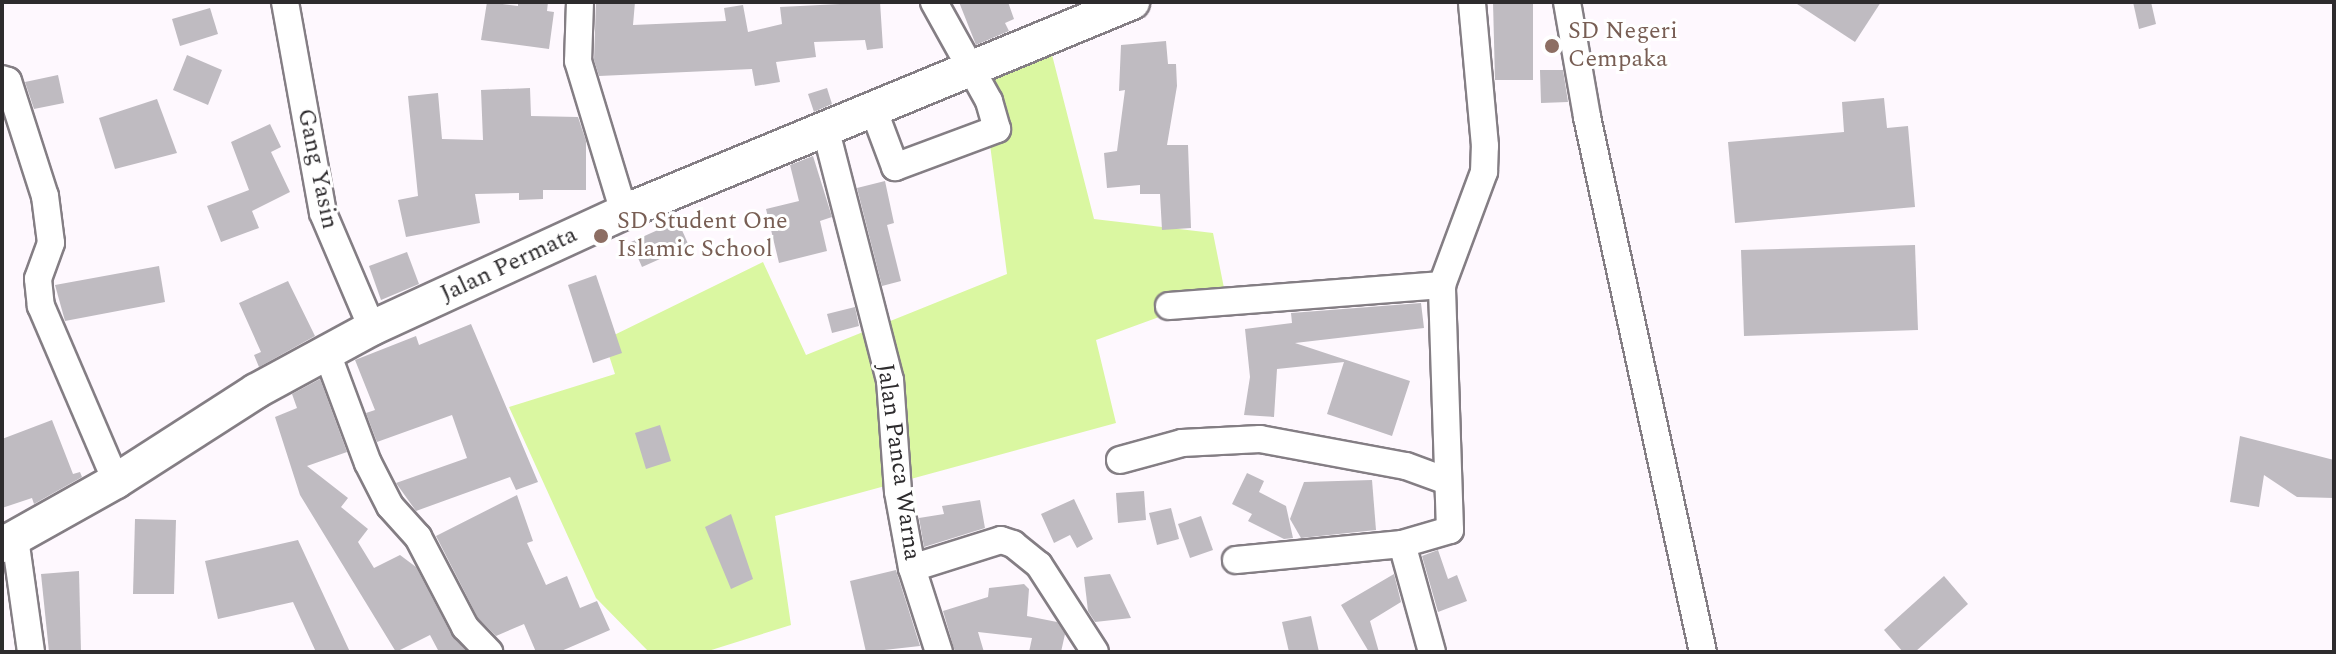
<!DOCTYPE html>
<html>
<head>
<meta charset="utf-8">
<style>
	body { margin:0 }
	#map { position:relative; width:2336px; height:654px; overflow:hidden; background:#fef8fe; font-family:Spectral,serif }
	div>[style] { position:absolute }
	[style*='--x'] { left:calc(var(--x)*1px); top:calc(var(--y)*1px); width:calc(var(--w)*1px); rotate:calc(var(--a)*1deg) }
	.green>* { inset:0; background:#daf7a1 }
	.building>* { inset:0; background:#bfbbc1 }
	.roads { filter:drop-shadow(2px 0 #847e84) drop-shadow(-2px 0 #847e84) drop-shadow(0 2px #847e84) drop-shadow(0 -2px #847e84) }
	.minor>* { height:26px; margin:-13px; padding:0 13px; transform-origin:13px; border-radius:13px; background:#fff }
	.major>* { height:34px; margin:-17px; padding:0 17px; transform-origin:17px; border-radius:17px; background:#fff }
	.dots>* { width:22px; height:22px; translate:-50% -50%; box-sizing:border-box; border:4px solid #fff; border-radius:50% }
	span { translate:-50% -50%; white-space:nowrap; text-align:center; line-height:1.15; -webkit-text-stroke:6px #fff; paint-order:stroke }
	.education-label { font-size:24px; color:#785e54 }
	.left { translate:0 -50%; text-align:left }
	.street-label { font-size:24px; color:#2d2b2d }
	.frame { position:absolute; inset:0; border:4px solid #2d2b2d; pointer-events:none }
</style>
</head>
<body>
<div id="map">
	<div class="green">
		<div style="clip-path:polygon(1050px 47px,1094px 219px,1213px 233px,1225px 293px,1096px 340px,1116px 423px,775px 516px,791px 625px,705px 652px,649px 652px,596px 598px,509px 407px,615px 374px,604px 340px,763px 262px,806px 355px,1007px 274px,981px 76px)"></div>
	</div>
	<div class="building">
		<div style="clip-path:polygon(487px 2px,518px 6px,518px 2px,548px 2px,547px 11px,554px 12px,549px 49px,481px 40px)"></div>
		<div style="clip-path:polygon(596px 2px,635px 2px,633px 25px,726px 21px,724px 8px,743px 5px,748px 32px,782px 24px,780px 7px,880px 2px,883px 48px,867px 50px,865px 40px,814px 42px,816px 57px,776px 62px,780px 82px,755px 86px,752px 69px,599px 76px,594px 60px)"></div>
		<div style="clip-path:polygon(959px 2px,1008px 2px,1014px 19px,1005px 23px,1009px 31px,976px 45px)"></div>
		<div style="clip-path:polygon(1493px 2px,1533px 2px,1533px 80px,1495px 80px)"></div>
		<div style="clip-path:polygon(1794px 2px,1881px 2px,1855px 42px)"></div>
		<div style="clip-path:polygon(2133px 2px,2151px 2px,2156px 24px,2139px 29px)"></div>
		<div style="clip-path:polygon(210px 8px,218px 34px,180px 46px,172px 19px)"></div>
		<div style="clip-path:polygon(1166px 41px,1168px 64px,1176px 64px,1177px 86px,1167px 145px,1188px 145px,1191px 228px,1162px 230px,1160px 194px,1140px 194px,1140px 185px,1107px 188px,1104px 153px,1117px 151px,1125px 90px,1119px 91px,1121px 45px)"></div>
		<div style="clip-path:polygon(187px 55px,222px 70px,208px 105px,173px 90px)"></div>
		<div style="clip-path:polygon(1540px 70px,1563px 70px,1568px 102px,1541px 103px)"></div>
		<div style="clip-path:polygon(58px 75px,64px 103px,34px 109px,25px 82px)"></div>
		<div style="clip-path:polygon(530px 88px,531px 116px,578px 117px,586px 141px,586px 190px,543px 190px,543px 199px,519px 200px,519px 193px,475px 194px,480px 223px,406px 237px,398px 200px,418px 196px,408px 96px,438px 93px,442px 139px,483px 140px,481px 90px)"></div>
		<div style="clip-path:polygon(827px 88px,832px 104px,814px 112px,808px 94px)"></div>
		<div style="clip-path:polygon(1884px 98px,1887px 128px,1908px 126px,1915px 207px,1735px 223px,1728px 142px,1844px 132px,1842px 102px)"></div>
		<div style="clip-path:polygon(157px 99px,177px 153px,115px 169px,99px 118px)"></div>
		<div style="clip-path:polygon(270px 124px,281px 147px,271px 152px,290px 192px,252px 211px,259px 228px,221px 242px,207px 206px,249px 190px,231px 142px)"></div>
		<div style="clip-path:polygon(813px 156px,832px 217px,820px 221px,827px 251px,779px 263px,766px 209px,799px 201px,790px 165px)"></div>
		<div style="clip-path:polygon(885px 181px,894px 223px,887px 225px,901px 281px,882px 286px,857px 188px)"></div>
		<div style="clip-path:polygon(678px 221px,689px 246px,642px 267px,631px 242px)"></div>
		<div style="clip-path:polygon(1915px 245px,1918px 330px,1744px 336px,1741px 250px)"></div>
		<div style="clip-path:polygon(407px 252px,419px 284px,381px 300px,369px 266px)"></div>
		<div style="clip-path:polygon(159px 266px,165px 302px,65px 321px,55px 285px)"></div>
		<div style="clip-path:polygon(596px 275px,622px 353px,593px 363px,568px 285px)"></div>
		<div style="clip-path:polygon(288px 281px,315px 336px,259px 367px,254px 355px,261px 352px,239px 303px)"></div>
		<div style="clip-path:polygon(1421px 303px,1424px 328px,1295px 343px,1410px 381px,1392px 436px,1327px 414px,1344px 362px,1277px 369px,1274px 417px,1244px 415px,1250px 377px,1245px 329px,1292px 323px,1291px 313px)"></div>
		<div style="clip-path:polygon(855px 307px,859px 326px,832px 333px,827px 314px)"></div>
		<div style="clip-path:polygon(471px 324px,538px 482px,516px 490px,510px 477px,416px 511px,396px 483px,467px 458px,452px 415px,377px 442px,366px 413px,375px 410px,355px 360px,416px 336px,419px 345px)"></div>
		<div style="clip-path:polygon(320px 379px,347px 452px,307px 466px,348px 498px,341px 507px,368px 529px,358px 542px,374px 568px,400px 555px,416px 567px,451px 634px,467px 652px,439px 652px,430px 635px,396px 652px,300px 495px,275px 417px,297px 408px,292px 394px)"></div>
		<div style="clip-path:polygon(52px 420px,73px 474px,80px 472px,82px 477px,34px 504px,32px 498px,2px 508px,2px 439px)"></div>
		<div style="clip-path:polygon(660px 425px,671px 461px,646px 469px,635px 433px)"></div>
		<div style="clip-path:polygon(2240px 436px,2334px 460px,2334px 498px,2297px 497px,2264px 475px,2259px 507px,2230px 502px)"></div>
		<div style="clip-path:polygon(1247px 473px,1264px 481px,1259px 492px,1286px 506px,1293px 538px,1284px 539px,1248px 521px,1252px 514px,1232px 504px)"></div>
		<div style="clip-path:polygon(1372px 480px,1376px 530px,1301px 538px,1290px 519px,1304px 482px)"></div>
		<div style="clip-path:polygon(1144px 491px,1146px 520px,1118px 523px,1116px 493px)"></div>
		<div style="clip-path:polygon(517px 495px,533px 541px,527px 543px,546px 585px,567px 576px,580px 608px,597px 601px,610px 630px,559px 652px,536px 652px,524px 624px,496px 636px,478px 618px,436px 536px)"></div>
		<div style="clip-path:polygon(1074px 499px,1093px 539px,1077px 548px,1070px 535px,1054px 543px,1041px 514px)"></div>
		<div style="clip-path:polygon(980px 500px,985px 528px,924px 547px,919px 518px,944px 514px,942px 506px)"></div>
		<div style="clip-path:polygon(1171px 508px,1179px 539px,1157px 545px,1149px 513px)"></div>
		<div style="clip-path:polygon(731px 514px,753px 579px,731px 589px,705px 527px)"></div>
		<div style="clip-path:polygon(1201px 516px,1213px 550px,1190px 558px,1178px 524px)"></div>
		<div style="clip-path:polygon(135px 519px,176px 520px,174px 594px,133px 594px)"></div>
		<div style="clip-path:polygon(298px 540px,350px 652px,316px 652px,293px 602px,218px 619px,205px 561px)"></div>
		<div style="clip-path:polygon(1438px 550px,1448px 579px,1457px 575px,1467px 601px,1438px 612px,1422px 556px)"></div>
		<div style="clip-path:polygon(896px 570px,920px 646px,866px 652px,850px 581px)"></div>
		<div style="clip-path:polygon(79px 571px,81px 652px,49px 652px,41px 574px)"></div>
		<div style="clip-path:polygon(1110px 574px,1131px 618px,1095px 622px,1088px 611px,1084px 577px)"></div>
		<div style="clip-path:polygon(1394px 574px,1401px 602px,1370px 621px,1379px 652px,1369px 652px,1341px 605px)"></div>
		<div style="clip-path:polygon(1944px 576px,1968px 604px,1915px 652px,1903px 652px,1884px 630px)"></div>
		<div style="clip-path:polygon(1024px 584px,1029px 589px,1027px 616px,1057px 622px,1065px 634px,1061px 652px,1029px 652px,1032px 638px,978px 632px,984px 652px,955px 652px,943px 611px,988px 597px,989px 588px)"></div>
		<div style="clip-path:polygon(1311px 616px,1319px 652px,1289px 652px,1282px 622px)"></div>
	</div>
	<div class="roads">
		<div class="minor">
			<div style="--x:285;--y:2;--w:214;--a:79.8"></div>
			<div style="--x:323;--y:213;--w:125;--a:66.9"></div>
			<div style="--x:580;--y:2;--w:59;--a:91.9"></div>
			<div style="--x:578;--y:61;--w:158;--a:73.1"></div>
			<div style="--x:1567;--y:2;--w:117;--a:80.1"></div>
			<div style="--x:1587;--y:117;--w:547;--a:77.77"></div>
			<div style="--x:2;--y:79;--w:6;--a:18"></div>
			<div style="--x:8;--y:81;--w:121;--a:72.2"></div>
			<div style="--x:45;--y:196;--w:47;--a:82.7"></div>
			<div style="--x:51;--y:243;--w:38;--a:110"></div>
			<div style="--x:38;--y:279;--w:27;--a:84"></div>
			<div style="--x:41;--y:306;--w:190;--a:66.8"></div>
			<div style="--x:874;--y:111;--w:60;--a:69.4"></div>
			<div style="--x:895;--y:167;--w:109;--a:-20.4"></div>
			<div style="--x:997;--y:129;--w:29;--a:-106"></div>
			<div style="--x:989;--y:101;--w:113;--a:-119.1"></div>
			<div style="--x:826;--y:131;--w:257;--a:75.6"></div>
			<div style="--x:890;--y:380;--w:112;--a:85.9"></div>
			<div style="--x:898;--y:492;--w:77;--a:79.6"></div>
			<div style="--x:912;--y:568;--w:88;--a:72.2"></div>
			<div style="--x:1169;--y:306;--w:274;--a:-4.4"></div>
			<div style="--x:327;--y:353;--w:117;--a:69.6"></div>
			<div style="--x:368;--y:463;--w:48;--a:62.9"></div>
			<div style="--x:390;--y:506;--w:42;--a:47.9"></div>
			<div style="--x:418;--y:537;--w:102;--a:62.4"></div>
			<div style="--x:465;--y:627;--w:35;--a:46"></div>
			<div style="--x:1120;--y:460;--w:64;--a:-15.3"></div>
			<div style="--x:1182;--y:443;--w:78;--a:-2.9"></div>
			<div style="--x:1260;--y:439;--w:148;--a:10.5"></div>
			<div style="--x:1406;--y:466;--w:44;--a:20.1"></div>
			<div style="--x:15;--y:538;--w:115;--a:82"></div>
			<div style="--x:1236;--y:560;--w:167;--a:-5.5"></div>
			<div style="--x:912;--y:568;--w:93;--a:-17.5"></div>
			<div style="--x:1001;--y:540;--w:13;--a:18"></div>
			<div style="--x:1013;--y:544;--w:33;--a:39"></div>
			<div style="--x:1039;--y:565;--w:103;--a:57.2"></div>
			<div style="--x:1432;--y:652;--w:112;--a:-105.5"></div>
			<div style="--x:1402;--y:544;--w:50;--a:-16.3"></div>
			<div style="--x:1450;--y:530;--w:245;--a:-91.9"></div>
			<div style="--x:1442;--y:285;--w:121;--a:-69.6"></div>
			<div style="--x:1484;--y:172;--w:26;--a:-88"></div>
			<div style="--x:1485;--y:146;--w:145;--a:-95.2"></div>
		</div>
		<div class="major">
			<div style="--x:2;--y:545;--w:131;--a:-29.3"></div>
			<div style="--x:116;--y:481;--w:166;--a:-32.7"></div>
			<div style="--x:256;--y:391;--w:132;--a:-28.5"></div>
			<div style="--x:372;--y:328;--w:277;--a:-24.7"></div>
			<div style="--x:624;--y:212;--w:550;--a:-22.46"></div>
		</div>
	</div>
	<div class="dots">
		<div style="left:1552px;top:46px;background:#8d6e63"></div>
		<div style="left:601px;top:236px;background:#8d6e63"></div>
	</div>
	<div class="education-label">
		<span class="left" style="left:1568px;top:46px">SD Negeri<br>Cempaka</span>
		<span class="left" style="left:617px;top:236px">SD Student One<br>Islamic School</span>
	</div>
	<div class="street-label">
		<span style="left:317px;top:169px;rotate:78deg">Gang Yasin</span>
		<span style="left:509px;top:265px;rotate:-25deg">Jalan Permata</span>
		<span style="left:898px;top:462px;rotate:82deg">Jalan Panca Warna</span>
	</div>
	<div class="frame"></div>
</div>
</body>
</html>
